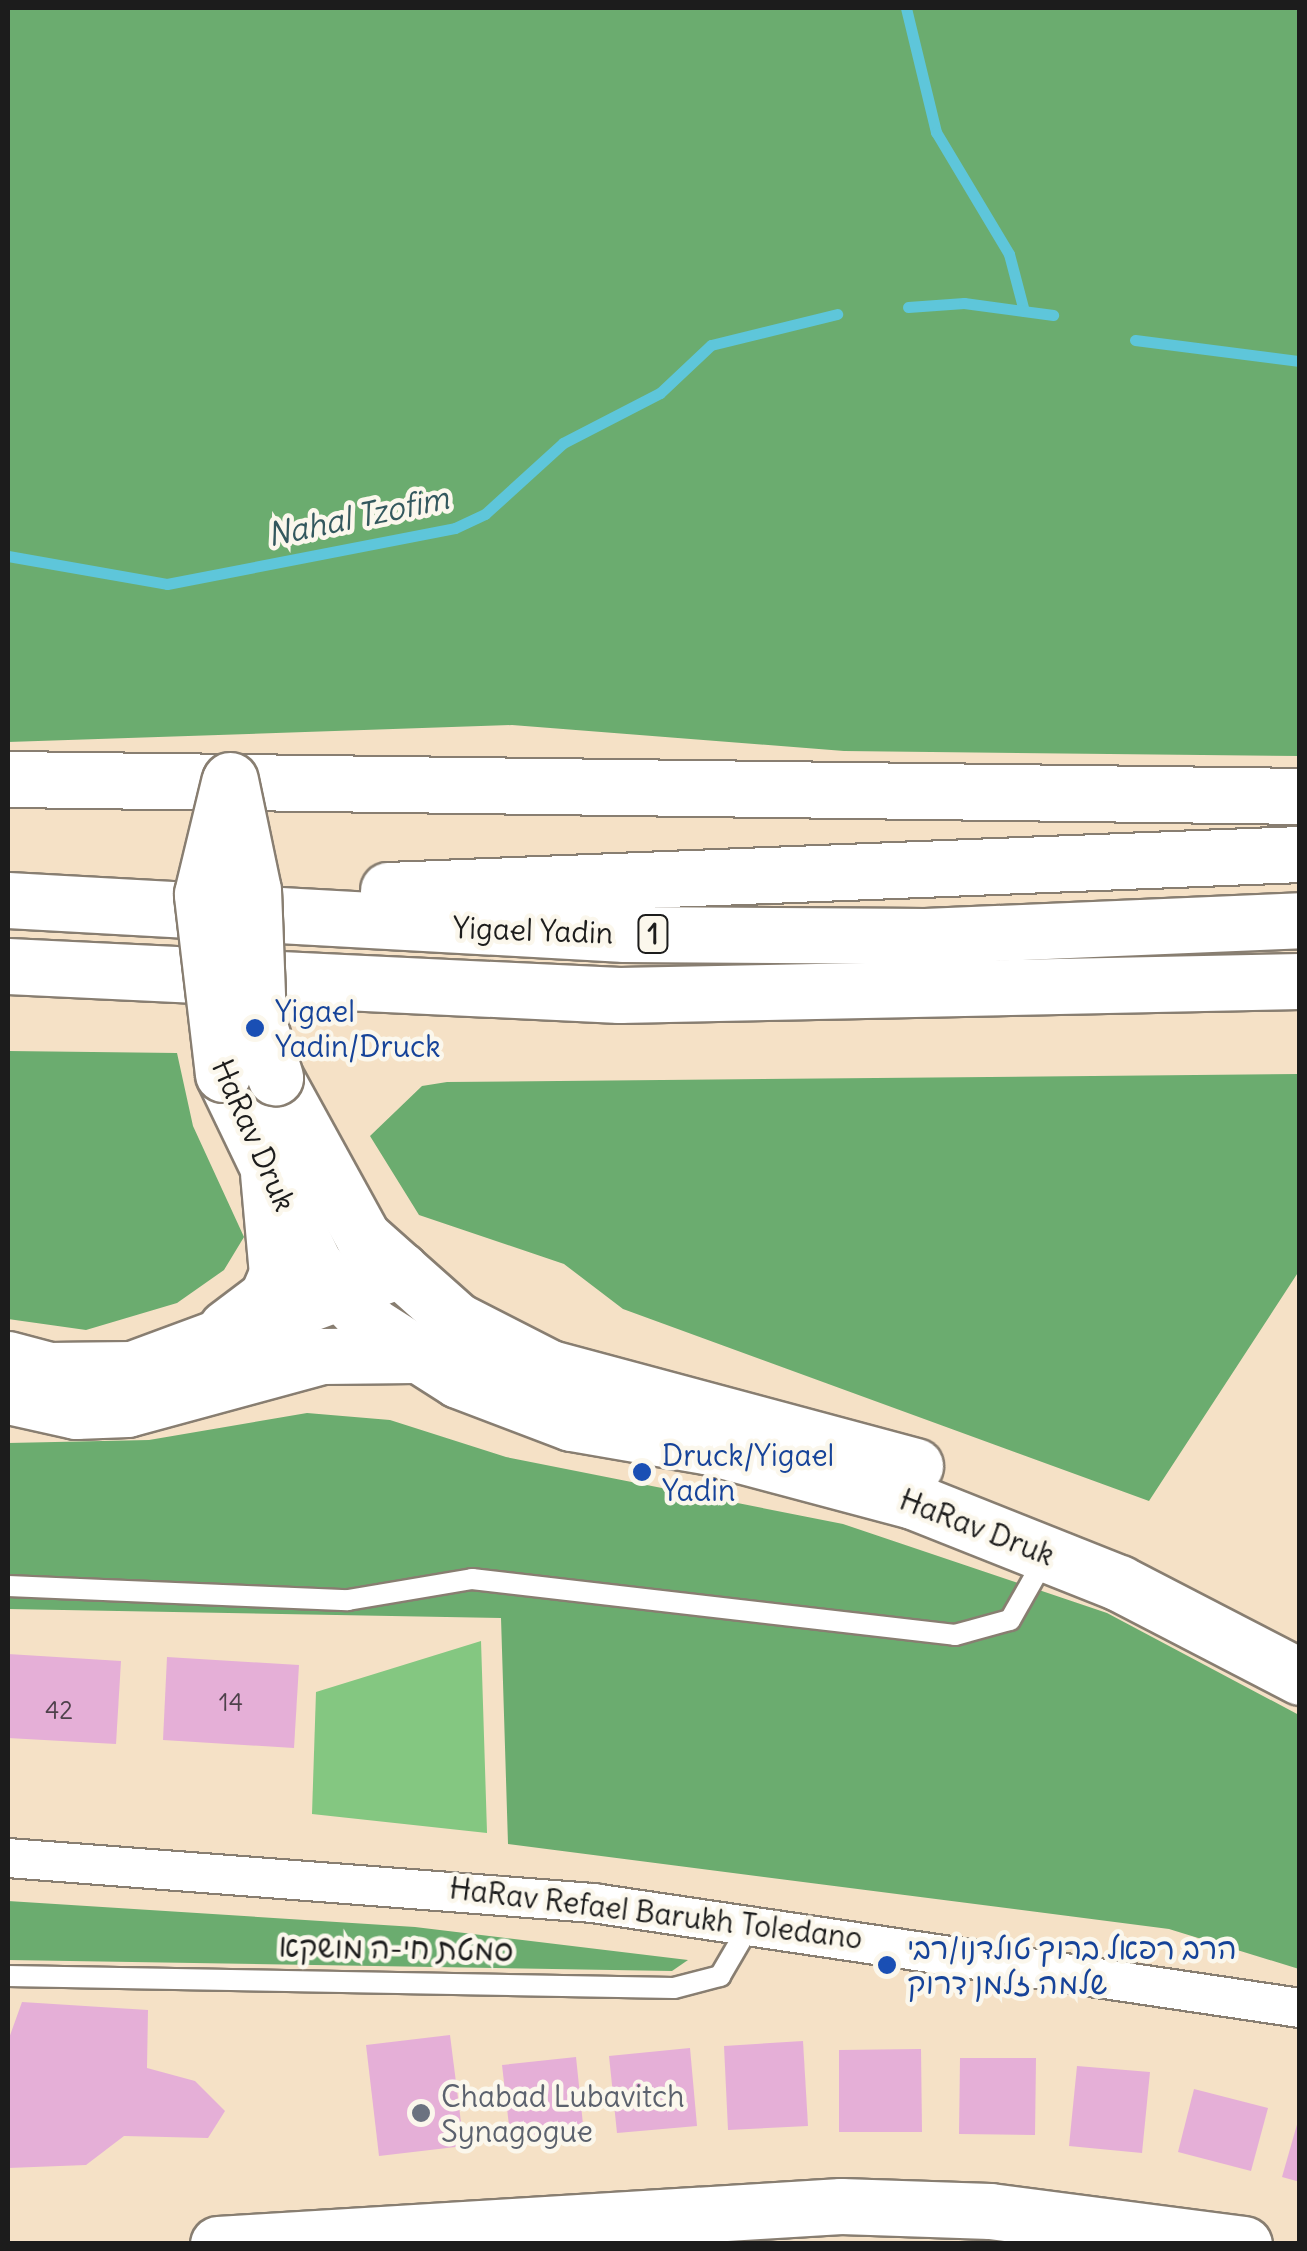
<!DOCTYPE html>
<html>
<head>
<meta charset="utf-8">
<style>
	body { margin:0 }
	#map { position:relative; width:1307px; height:2251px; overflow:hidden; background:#f5e1c6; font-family:Delius,"Playpen Sans Hebrew",sans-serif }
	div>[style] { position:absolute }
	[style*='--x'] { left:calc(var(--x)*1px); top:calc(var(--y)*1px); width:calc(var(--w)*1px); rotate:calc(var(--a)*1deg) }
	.green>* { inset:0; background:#84c781 }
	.forest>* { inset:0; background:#6bac6f }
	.stream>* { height:11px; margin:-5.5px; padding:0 5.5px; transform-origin:5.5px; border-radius:5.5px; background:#5ec6da }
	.building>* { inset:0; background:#e5afd7 }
	.roads { filter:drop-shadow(2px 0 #887e71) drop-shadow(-2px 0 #887e71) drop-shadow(0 2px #887e71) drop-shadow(0 -2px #887e71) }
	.lane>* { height:20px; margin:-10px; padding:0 10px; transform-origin:10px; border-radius:10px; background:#fff }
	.street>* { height:38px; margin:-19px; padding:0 19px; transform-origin:19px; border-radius:19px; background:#fff }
	.secondary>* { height:55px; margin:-27.5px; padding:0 27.5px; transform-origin:27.5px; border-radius:27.5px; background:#fff }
	.highway>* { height:55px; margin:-27.5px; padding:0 27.5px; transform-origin:27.5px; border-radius:27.5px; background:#fff }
	.bridges { filter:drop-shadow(2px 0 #887e71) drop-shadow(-2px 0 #887e71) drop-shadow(0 2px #887e71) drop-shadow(0 -2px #887e71) }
	.secondary-bridge>* { height:55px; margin:-27.5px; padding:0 27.5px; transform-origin:27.5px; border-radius:27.5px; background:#fff }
	.dots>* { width:28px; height:28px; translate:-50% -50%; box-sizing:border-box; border:5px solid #fbf7ec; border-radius:50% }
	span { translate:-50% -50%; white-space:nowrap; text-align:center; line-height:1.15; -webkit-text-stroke:9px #fbf7ec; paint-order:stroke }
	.number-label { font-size:25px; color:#4e414b }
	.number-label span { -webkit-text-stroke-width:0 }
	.shield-label span { padding:2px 8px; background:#fbf7ec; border:2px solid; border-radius:8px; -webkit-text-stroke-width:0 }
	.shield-label { font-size:28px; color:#1c1c1c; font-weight:700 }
	.street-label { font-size:30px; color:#1c1c1c }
	.transit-label { font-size:30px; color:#164399 }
	.left { translate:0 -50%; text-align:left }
	.worship-label { font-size:30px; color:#5b616d }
	.water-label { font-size:32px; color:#33585e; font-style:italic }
	.frame { position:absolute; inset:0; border:10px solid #1c1c1c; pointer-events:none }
</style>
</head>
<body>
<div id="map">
	<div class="green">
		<div style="clip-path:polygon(481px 1641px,487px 1833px,312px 1814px,316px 1692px)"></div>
	</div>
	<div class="forest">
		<div style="clip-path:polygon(8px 8px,1299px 8px,1299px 756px,844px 751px,512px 725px,8px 742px)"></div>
		<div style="clip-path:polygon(8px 1051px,177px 1053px,193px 1126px,244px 1237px,224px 1270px,177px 1303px,86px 1330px,8px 1319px)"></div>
		<div style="clip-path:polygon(1299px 1074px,1299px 1271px,1149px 1501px,623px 1309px,564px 1264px,419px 1215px,370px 1136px,422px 1086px,447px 1082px)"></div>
		<div style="clip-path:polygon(307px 1413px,390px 1420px,506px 1457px,843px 1524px,1107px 1613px,1299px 1715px,1299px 1969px,1169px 1929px,508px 1844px,501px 1618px,8px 1609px,8px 1443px,149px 1440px)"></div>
		<div style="clip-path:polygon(8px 1901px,415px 1927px,688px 1960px,672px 1971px,8px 1960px)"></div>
	</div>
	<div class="stream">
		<div style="--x:906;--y:8;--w:128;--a:76.4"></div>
		<div style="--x:936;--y:132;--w:142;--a:59.1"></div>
		<div style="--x:1009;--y:254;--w:59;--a:75.3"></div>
		<div style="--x:908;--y:307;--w:56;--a:-4.1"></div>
		<div style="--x:964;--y:303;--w:90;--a:7.7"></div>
		<div style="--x:1135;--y:340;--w:166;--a:7.3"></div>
		<div style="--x:8;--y:556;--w:161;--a:10"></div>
		<div style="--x:167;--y:584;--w:293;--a:-11"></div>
		<div style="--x:455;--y:528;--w:33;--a:-25"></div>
		<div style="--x:485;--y:514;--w:105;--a:-42.3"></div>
		<div style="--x:563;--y:443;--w:109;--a:-27.3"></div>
		<div style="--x:660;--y:393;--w:70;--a:-43.3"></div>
		<div style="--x:711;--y:345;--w:130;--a:-13.8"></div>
	</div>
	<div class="building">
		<div style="clip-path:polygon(8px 1654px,121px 1661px,116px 1744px,8px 1738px)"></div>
		<div style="clip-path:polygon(167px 1657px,299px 1665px,294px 1748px,163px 1740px)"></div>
		<div style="clip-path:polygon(22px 2002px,148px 2010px,147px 2068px,195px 2081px,225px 2111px,208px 2138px,124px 2136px,86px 2165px,8px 2168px,8px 2041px)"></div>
		<div style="clip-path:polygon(450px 2035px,464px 2146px,379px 2156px,366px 2045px)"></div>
		<div style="clip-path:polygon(803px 2041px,808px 2126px,728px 2130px,724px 2046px)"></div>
		<div style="clip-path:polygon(690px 2048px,697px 2126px,617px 2133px,609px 2056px)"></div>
		<div style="clip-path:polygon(921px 2049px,922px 2132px,839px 2132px,839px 2050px)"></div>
		<div style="clip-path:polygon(576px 2057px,584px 2134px,511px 2143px,502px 2065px)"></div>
		<div style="clip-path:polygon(960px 2058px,1036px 2058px,1035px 2135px,959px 2134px)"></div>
		<div style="clip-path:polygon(1077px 2066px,1150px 2072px,1142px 2153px,1069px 2146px)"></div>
		<div style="clip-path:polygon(1194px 2089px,1268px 2108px,1251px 2171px,1178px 2152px)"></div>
		<div style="clip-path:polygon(1298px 2121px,1300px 2121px,1300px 2182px,1282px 2177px)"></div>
	</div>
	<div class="roads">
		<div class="lane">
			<div style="--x:8;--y:1586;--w:340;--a:2.4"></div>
			<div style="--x:348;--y:1600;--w:126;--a:-9.6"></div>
			<div style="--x:472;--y:1579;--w:486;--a:6.6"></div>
			<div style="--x:955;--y:1635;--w:57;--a:-15.3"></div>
			<div style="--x:1010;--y:1620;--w:75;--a:-60.4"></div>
			<div style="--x:8;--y:1976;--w:666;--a:1.03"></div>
			<div style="--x:674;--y:1988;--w:48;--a:-14.6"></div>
			<div style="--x:720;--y:1976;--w:61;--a:-59.7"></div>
		</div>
		<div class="street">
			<div style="--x:8;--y:1858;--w:587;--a:4.4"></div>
			<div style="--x:593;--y:1903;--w:715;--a:8.45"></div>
		</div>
		<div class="secondary">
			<div style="--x:223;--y:1074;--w:212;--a:64.3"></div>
			<div style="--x:315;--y:1265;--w:83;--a:46.5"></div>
			<div style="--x:372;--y:1325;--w:102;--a:32.6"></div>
			<div style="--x:458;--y:1380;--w:121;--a:20.8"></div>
			<div style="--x:571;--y:1423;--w:141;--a:9.8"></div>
			<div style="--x:710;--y:1447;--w:210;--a:14.9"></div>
			<div style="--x:913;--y:1501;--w:222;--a:21.7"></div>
			<div style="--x:1119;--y:1583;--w:204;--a:27.4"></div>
			<div style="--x:275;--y:1077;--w:183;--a:61.2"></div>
			<div style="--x:363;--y:1237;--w:125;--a:41.7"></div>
			<div style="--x:456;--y:1320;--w:106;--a:27.1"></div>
			<div style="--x:550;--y:1368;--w:378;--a:15"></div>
			<div style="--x:218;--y:2244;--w:624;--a:-3.49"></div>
			<div style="--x:841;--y:2206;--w:149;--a:1.9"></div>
			<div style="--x:990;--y:2211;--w:256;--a:7.4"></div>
		</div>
		<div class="highway">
			<div style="--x:8;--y:779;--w:1292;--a:0.75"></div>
			<div style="--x:388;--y:890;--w:913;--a:-2.26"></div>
			<div style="--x:8;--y:900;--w:617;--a:3.16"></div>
			<div style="--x:624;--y:934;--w:301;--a:0.4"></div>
			<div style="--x:925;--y:936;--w:375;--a:-2.4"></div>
			<div style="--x:8;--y:966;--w:612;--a:2.72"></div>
			<div style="--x:619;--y:995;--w:681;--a:-1.18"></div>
			<div style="--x:226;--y:1328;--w:51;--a:-37.1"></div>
			<div style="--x:267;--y:1297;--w:25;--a:-67"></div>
			<div style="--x:277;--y:1274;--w:100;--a:-95.1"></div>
			<div style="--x:8;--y:1359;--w:42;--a:15"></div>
			<div style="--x:49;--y:1370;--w:83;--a:-0.7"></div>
			<div style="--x:132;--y:1369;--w:286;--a:-20.3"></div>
			<div style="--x:8;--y:1396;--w:70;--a:12.4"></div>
			<div style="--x:76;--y:1411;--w:51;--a:-2.2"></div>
			<div style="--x:127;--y:1409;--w:202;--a:-15.2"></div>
			<div style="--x:322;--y:1356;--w:92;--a:-0.6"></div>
		</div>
	</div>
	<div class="bridges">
		<div class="secondary-bridge">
			<div style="--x:230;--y:780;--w:112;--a:78.2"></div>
			<div style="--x:253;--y:890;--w:132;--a:87.8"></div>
			<div style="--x:258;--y:1022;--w:58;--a:72.8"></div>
			<div style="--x:223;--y:1074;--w:181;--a:-96.7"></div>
			<div style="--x:202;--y:894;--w:115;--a:-76.4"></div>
		</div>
	</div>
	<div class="dots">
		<div style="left:255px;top:1028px;background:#1a4fb4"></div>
		<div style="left:642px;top:1472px;background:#1a4fb4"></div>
		<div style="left:887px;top:1965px;background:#1a4fb4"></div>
		<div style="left:421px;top:2113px;background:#6b7280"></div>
	</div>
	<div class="number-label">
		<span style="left:231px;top:1702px">14</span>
		<span style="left:59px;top:1710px">42</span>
	</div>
	<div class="shield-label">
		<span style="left:653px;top:934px">1</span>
	</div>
	<div class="street-label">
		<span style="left:533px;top:930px;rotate:2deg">Yigael Yadin</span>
		<span style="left:254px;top:1135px;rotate:66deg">HaRav Druk</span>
		<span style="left:977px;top:1527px;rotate:21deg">HaRav Druk</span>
		<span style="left:656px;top:1913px;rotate:7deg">HaRav Refael Barukh Toledano</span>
		<span style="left:396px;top:1948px;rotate:1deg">סמטת חי-ה מושקא</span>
	</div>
	<div class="transit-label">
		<span class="left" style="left:275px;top:1028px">Yigael<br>Yadin/Druck</span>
		<span class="left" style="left:662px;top:1472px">Druck/Yigael<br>Yadin</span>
		<span class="left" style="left:907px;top:1965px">הרב רפאל ברוך טולדנו/רבי<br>שלמה זלמן דרוק</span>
	</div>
	<div class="worship-label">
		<span class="left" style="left:441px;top:2113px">Chabad Lubavitch<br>Synagogue</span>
	</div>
	<div class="water-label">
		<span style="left:358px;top:517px;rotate:-12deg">Nahal Tzofim</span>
	</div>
	<div class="frame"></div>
</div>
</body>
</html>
